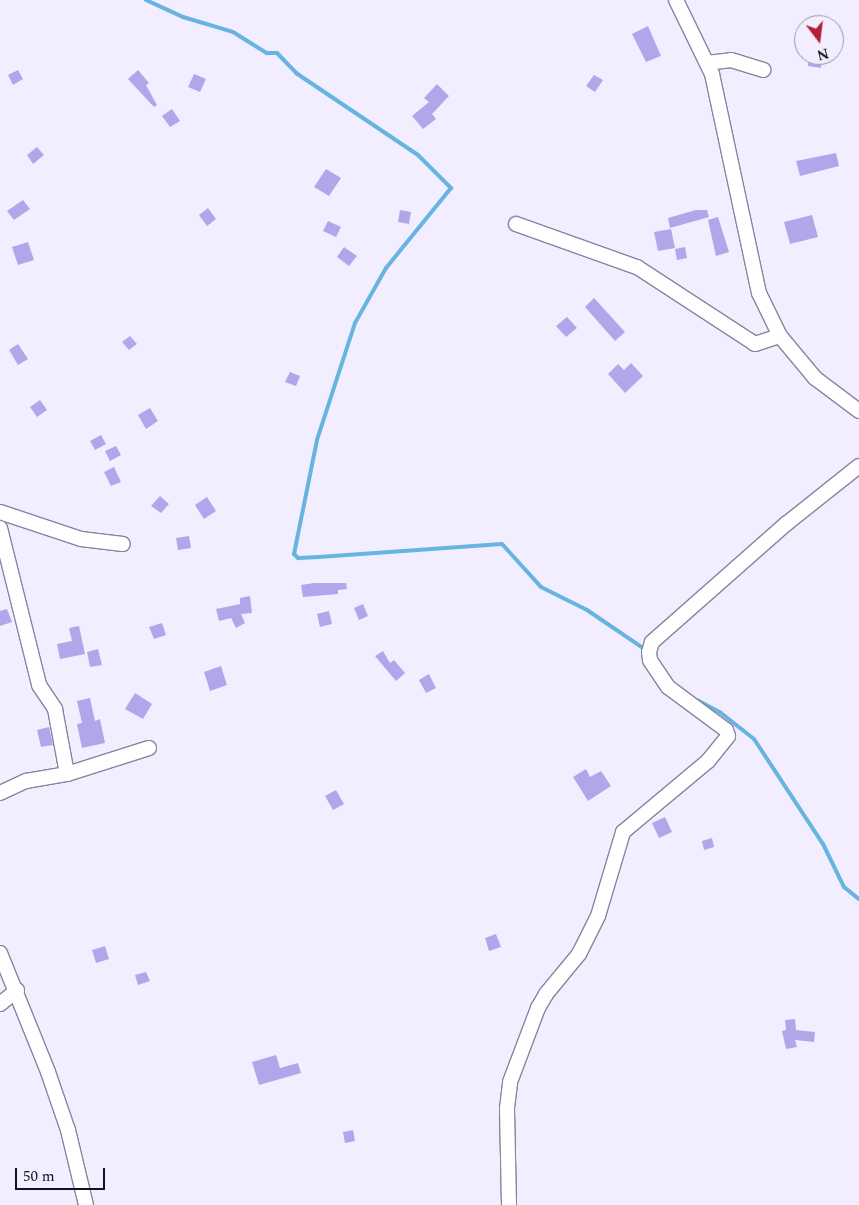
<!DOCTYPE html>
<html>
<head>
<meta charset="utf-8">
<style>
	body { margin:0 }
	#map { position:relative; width:859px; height:1205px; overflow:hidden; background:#f2eeff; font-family:Spectral,serif }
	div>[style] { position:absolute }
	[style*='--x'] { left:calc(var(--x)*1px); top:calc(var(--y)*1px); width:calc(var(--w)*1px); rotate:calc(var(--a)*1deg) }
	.stream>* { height:4px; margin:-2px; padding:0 2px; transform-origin:2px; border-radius:2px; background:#67b4e0 }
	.building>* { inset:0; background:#b2a6eb }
	.roads { filter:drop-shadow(1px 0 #8a839d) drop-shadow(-1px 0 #8a839d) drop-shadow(0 1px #8a839d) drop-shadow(0 -1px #8a839d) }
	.street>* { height:14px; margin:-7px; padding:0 7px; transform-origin:7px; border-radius:7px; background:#fff }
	span { translate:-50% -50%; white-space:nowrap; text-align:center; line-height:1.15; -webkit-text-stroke:4px #f2eeff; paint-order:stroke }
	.north { position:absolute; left:794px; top:15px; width:50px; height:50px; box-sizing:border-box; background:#f2eeff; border:1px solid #9996a4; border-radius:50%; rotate:165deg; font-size:14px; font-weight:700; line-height:20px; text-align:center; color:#14111b }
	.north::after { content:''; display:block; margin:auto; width:18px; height:22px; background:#b32136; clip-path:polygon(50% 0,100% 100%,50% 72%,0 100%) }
	.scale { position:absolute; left:15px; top:1168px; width:90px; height:22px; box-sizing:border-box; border:2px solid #14111b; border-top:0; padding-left:6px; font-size:15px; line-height:18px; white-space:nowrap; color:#14111b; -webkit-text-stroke:4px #f2eeff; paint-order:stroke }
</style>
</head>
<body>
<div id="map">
	<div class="stream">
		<div style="--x:146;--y:0;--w:41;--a:24.7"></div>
		<div style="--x:183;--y:17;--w:52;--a:16.7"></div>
		<div style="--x:233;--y:32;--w:40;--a:32"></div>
		<div style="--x:267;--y:53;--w:10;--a:0"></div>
		<div style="--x:277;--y:53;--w:28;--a:46"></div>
		<div style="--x:296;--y:73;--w:147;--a:33.9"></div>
		<div style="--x:418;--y:155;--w:47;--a:45"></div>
		<div style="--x:451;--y:188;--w:103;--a:129.1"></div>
		<div style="--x:386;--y:268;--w:63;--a:119.4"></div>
		<div style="--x:355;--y:323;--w:123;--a:108"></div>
		<div style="--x:317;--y:440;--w:116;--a:101.4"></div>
		<div style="--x:294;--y:554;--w:6;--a:45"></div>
		<div style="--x:298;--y:558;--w:21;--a:-3"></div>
		<div style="--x:319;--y:557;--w:183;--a:-4.1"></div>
		<div style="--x:502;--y:544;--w:58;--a:47.8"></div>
		<div style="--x:541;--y:587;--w:51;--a:26.6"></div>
		<div style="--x:587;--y:610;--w:71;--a:34.1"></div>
		<div style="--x:697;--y:700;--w:27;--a:28"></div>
		<div style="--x:721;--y:713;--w:42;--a:38.2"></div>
		<div style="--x:754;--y:739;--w:126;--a:56.7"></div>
		<div style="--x:823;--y:844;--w:48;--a:64"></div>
		<div style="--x:844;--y:887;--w:19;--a:39"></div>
	</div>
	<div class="building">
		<div style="clip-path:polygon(648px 26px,661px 56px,646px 62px,632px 34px)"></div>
		<div style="clip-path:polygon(809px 55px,822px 55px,821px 68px,808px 66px)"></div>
		<div style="clip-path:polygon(18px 70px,23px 79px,13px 85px,8px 75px)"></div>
		<div style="clip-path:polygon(138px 70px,149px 83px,146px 85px,157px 105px,154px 107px,128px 79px)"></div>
		<div style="clip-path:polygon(194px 74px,206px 79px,200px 92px,188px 87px)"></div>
		<div style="clip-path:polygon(594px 75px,603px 80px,595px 92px,586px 86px)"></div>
		<div style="clip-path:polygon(437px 84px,449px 96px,432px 114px,436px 119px,423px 129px,412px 116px,429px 102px,424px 98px)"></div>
		<div style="clip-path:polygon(172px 109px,180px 121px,170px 127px,162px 116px)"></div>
		<div style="clip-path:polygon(37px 147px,44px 155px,33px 164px,27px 155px)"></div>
		<div style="clip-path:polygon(836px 153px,839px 166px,800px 176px,796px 161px)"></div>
		<div style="clip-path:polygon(326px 169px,341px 178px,329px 196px,314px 187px)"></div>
		<div style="clip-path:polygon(23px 200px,30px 209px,14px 220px,7px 211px)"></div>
		<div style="clip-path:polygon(208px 208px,216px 219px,207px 226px,199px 215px)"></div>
		<div style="clip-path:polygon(400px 210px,411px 212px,409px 224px,398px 222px)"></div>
		<div style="clip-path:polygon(696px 210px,707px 210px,709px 217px,670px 228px,668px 218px)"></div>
		<div style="clip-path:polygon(812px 215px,818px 237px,790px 244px,784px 222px)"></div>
		<div style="clip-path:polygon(718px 217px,729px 252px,716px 256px,708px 220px)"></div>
		<div style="clip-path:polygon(328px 221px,341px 227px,336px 237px,323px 231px)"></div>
		<div style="clip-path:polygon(671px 229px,675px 248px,658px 251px,654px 232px)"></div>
		<div style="clip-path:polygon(28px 242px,34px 260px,18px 265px,12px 247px)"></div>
		<div style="clip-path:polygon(344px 247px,357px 256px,349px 266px,337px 257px)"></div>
		<div style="clip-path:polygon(685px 247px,687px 258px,677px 260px,675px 249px)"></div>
		<div style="clip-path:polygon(594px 298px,625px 332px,615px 341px,585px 307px)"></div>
		<div style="clip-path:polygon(567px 317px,577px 328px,566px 337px,556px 326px)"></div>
		<div style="clip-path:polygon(130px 336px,137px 344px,129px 350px,122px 342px)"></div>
		<div style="clip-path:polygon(18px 344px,28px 359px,18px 365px,9px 350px)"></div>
		<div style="clip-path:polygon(631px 363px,643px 376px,625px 393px,608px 374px,618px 364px,624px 370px)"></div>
		<div style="clip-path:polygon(290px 372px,300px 376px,296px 386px,285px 382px)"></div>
		<div style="clip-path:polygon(40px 400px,47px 410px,37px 417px,30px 407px)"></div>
		<div style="clip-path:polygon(150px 408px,158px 421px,146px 429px,138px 415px)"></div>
		<div style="clip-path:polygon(101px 435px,106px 444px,95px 450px,90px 441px)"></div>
		<div style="clip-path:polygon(116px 446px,121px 455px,110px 461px,105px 451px)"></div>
		<div style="clip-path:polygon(114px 467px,121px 482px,111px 486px,104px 472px)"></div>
		<div style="clip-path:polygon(160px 496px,169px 504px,161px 513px,151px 506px)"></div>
		<div style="clip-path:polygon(207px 497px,216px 511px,204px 519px,195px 505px)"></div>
		<div style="clip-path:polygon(189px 536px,191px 548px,178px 550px,176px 538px)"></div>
		<div style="clip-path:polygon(314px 583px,346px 583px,347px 589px,338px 590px,338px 594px,303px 597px,301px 585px)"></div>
		<div style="clip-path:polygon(250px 596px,252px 613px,241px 614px,245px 623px,236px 628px,231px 618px,219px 621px,216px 609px,240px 604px,240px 598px)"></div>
		<div style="clip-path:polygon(363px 604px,368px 616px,359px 620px,354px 608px)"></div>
		<div style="clip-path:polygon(7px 609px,12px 622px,0 626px,0 611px)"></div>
		<div style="clip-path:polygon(329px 611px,332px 624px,320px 627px,317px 614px)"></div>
		<div style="clip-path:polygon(162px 623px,166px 635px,154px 639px,149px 627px)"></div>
		<div style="clip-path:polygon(79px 626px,85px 654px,60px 659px,57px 644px,72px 641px,69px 628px)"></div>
		<div style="clip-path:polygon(98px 649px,102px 665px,90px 667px,87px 652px)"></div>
		<div style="clip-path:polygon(383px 651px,390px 663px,394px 660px,405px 673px,396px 681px,375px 656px)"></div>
		<div style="clip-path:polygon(221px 666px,227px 685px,210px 691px,204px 672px)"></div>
		<div style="clip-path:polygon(429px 674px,436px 688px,426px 693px,419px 680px)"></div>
		<div style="clip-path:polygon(135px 693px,152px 704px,143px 719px,125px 709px)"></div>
		<div style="clip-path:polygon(90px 698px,95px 721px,100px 719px,105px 743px,82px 748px,77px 724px,82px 723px,77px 701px)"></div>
		<div style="clip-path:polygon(49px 727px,53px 745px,41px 747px,37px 730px)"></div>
		<div style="clip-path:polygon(586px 769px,590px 777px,601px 771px,611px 786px,588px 801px,573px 777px)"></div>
		<div style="clip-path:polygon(336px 790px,344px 804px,333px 810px,325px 796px)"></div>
		<div style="clip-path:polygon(665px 817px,672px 832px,659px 838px,652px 823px)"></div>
		<div style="clip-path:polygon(712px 838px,714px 847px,704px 850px,702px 841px)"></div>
		<div style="clip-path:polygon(496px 934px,501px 947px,489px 951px,485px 938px)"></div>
		<div style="clip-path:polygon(105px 946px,109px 959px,96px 963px,92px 950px)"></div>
		<div style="clip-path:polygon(146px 972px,150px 981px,138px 985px,135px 975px)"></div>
		<div style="clip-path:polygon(795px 1019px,796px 1030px,815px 1032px,814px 1042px,795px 1040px,797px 1047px,786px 1049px,782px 1031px,786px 1030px,785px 1020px)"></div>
		<div style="clip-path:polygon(276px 1055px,280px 1068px,298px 1063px,301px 1073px,259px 1085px,252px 1062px)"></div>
		<div style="clip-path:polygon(353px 1130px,355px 1141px,345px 1143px,343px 1132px)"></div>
	</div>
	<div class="roads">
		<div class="street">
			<div style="--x:676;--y:0;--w:82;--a:64.1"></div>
			<div style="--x:712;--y:74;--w:224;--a:77.9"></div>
			<div style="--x:759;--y:293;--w:48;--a:64"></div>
			<div style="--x:780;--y:336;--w:55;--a:50.2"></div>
			<div style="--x:815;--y:378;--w:55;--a:36.9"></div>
			<div style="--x:707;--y:63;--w:24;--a:-7"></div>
			<div style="--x:731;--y:60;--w:34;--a:17"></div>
			<div style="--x:516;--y:224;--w:128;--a:19.6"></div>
			<div style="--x:637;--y:267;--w:141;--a:33.1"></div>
			<div style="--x:755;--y:344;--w:26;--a:-18"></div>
			<div style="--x:0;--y:512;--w:85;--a:18.4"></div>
			<div style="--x:81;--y:539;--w:42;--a:6.8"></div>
			<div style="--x:0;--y:528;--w:162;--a:76"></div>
			<div style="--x:39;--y:685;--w:29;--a:56"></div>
			<div style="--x:55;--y:709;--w:66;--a:79.5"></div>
			<div style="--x:0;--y:793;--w:29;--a:-25"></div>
			<div style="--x:26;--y:781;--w:42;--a:-9.7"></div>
			<div style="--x:67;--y:774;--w:86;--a:-17.6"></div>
			<div style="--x:0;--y:953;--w:128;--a:68"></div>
			<div style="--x:48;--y:1072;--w:61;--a:71"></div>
			<div style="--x:68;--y:1130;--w:77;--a:76.5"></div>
			<div style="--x:0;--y:1004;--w:22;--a:-39"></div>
			<div style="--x:509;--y:1205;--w:97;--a:-91.2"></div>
			<div style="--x:507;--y:1108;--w:26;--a:-83"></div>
			<div style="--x:510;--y:1082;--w:79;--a:-69.3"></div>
			<div style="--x:538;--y:1008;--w:16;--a:-60"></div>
			<div style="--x:546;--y:994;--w:52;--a:-50.5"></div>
			<div style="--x:579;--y:954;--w:42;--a:-63.4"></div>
			<div style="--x:598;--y:916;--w:88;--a:-73.4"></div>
			<div style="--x:623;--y:832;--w:111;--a:-39.9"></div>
			<div style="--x:708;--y:761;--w:32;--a:-51"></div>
			<div style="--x:728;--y:736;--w:6;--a:-108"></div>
			<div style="--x:726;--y:730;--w:72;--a:-143.4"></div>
			<div style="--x:668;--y:687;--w:32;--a:-124"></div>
			<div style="--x:650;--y:660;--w:8;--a:-97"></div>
			<div style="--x:649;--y:652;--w:10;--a:-73"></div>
			<div style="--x:652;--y:642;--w:179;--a:-41.4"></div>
			<div style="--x:786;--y:524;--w:93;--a:-38.5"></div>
		</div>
	</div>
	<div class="north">N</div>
	<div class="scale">50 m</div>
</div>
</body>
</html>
